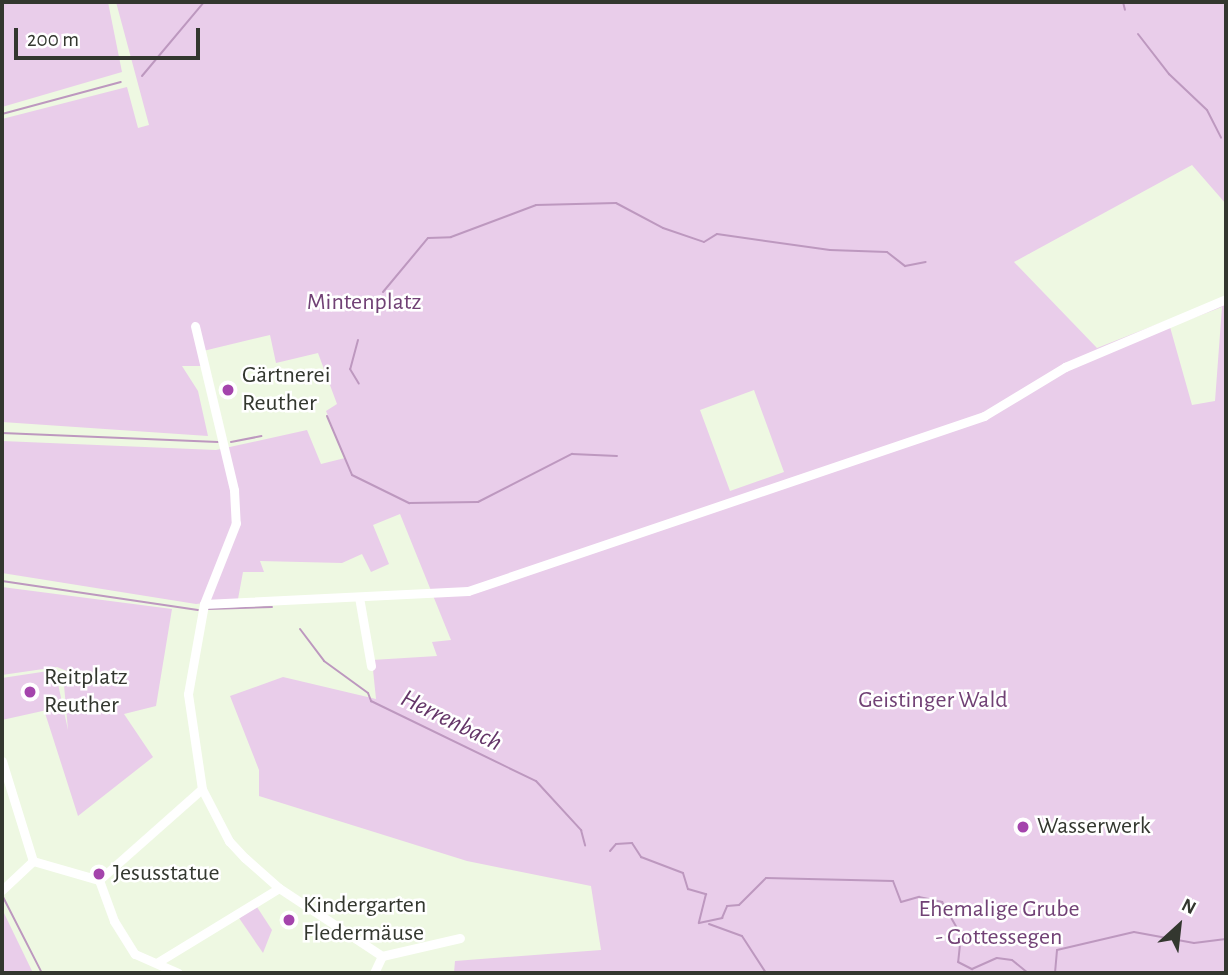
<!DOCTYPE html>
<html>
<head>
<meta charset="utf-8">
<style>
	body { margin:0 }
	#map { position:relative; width:1228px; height:975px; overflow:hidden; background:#eef8e2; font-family:"Alegreya Sans",sans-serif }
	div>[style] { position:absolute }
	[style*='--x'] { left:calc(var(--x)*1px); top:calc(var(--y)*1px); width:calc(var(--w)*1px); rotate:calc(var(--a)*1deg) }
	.green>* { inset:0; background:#e9cdea }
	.stream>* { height:2px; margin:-1px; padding:0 1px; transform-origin:1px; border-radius:1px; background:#bd98bf }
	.minor>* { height:9px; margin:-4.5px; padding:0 4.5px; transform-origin:4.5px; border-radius:4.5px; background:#fff }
	.dots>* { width:19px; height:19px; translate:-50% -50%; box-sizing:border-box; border:4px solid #fff; border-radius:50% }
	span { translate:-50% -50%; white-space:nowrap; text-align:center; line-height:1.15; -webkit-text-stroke:5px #fff; paint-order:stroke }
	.park-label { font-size:24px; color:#714175 }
	.poi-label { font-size:24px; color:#33372f }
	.left { translate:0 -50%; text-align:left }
	.water-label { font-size:26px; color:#643568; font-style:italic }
	.frame { position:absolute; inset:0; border:4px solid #33372f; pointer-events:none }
	.north { position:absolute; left:1144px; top:891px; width:70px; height:70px; -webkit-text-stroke:5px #fff; paint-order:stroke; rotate:27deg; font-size:19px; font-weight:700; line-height:28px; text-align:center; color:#33372f }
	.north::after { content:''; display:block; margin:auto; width:24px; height:32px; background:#33372f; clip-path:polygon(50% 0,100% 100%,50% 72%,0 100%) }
	.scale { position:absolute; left:14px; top:28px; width:186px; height:32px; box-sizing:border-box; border:4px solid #33372f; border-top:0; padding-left:9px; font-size:21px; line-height:24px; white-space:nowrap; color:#33372f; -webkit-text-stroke:5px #fff; paint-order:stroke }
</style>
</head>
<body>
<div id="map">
	<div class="green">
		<div style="clip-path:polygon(2px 2px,108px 2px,122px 72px,2px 107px)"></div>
		<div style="clip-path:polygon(evenodd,116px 2px,1226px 2px,1226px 204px,1192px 165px,1014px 262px,1097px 348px,1226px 297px,1226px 973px,454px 973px,455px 961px,601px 950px,591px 886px,467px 861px,259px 796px,259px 770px,230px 696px,283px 677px,376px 699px,372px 660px,437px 656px,432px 642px,451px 640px,400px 514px,373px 525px,389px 564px,371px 572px,362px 554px,342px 563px,260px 561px,264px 572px,243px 572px,238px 599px,196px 604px,2px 573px,2px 441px,216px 450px,307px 430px,321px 464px,345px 458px,326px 411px,337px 404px,318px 353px,276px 363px,270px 335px,199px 352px,202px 366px,182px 366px,198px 391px,208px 436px,2px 422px,2px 119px,127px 87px,138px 128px,149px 125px,116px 2px,1222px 307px,1215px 401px,1192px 405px,1170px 327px,1222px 307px,116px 2px,754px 390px,784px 472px,730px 491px,700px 410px,754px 390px)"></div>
		<div style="clip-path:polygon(2px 587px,172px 609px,156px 706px,124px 714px,153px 757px,78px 816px,45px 713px,56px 708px,2px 720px,2px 678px,55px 670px,68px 730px,63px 674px,82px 677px,57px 667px,2px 675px)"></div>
		<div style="clip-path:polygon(257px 907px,272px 930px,263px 953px,239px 918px)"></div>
		<div style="clip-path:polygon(2px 909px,33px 973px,2px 973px)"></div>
	</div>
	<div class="stream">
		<div style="--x:1123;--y:2;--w:8;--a:76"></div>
		<div style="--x:1138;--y:34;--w:51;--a:52.2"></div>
		<div style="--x:1169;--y:74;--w:52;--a:43.5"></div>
		<div style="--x:1207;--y:110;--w:31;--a:63"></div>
		<div style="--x:142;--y:76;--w:97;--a:-50"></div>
		<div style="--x:2;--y:114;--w:123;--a:-15.1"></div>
		<div style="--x:383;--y:292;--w:70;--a:-50.2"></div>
		<div style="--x:428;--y:238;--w:23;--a:-2"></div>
		<div style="--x:451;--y:237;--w:91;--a:-20.6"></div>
		<div style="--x:536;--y:205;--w:80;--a:-1.4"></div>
		<div style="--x:616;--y:203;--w:53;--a:28"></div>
		<div style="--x:663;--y:228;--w:43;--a:18.9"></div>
		<div style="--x:704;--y:242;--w:15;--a:-32"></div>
		<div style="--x:717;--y:234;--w:114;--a:8.1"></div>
		<div style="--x:830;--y:250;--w:57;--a:2"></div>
		<div style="--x:887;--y:252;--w:23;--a:38"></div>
		<div style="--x:905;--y:266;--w:21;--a:-11"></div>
		<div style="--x:358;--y:340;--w:30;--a:105"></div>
		<div style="--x:350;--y:369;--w:17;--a:59"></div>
		<div style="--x:327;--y:416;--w:64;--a:67"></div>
		<div style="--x:352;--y:475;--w:64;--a:26.2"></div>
		<div style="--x:409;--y:503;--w:69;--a:-0.8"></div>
		<div style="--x:478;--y:502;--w:106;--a:-27.1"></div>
		<div style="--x:572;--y:454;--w:45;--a:2.5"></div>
		<div style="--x:2;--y:433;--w:216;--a:2.4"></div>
		<div style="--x:231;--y:442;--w:31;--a:-11"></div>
		<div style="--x:2;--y:581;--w:198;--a:8.4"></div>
		<div style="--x:208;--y:609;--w:64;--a:-1.8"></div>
		<div style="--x:300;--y:629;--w:40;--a:53"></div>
		<div style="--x:324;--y:661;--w:54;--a:36"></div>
		<div style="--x:368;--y:693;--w:9;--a:69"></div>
		<div style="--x:371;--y:701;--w:183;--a:25.9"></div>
		<div style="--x:536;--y:781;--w:67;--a:47.4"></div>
		<div style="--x:581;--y:830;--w:16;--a:75"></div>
		<div style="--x:610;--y:851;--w:9;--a:-49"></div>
		<div style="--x:616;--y:844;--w:16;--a:-4"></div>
		<div style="--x:632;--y:843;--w:17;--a:57"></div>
		<div style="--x:641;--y:857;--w:45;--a:20.9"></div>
		<div style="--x:683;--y:873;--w:17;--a:73"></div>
		<div style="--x:688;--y:889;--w:19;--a:16"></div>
		<div style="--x:706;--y:894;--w:30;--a:104"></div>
		<div style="--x:699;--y:923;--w:24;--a:-12"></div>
		<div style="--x:722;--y:918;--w:13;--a:-67"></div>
		<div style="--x:727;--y:906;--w:12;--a:-5"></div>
		<div style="--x:739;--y:905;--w:38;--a:-45"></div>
		<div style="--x:766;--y:878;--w:127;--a:1.4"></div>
		<div style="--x:893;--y:881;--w:22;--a:69"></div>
		<div style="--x:901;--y:902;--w:19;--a:-16"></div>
		<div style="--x:919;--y:897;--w:24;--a:12"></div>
		<div style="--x:942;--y:902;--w:38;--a:60"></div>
		<div style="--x:961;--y:935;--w:27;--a:96"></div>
		<div style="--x:958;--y:962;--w:16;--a:27"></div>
		<div style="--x:972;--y:969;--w:27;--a:-24"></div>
		<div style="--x:997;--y:958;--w:15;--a:8"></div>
		<div style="--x:1012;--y:960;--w:21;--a:39"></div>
		<div style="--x:2;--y:895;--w:88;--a:62.9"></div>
		<div style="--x:709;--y:924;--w:35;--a:20"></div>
		<div style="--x:742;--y:936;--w:44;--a:57"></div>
		<div style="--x:1055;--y:973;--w:23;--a:-85"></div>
		<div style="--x:1057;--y:950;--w:79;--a:-13.2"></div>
		<div style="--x:1134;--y:932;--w:61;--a:10.4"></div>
		<div style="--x:1194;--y:943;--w:32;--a:-7"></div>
	</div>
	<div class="minor">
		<div style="--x:195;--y:326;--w:169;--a:76.6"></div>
		<div style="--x:234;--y:490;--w:33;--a:87"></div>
		<div style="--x:236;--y:523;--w:87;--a:111.6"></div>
		<div style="--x:359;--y:597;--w:70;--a:80.1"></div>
		<div style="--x:2;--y:761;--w:105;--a:72.8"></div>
		<div style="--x:202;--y:789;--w:59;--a:62.6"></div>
		<div style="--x:229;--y:841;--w:23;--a:47"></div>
		<div style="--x:245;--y:858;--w:45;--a:41.4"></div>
		<div style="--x:279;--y:888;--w:123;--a:33.4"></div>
		<div style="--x:382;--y:956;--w:80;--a:-13"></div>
		<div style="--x:33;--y:861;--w:69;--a:16.1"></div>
		<div style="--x:99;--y:880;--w:44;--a:69.9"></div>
		<div style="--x:114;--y:921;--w:39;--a:58"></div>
		<div style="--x:135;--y:954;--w:47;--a:23.8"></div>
		<div style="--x:99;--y:880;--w:137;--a:-41.5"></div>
		<div style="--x:202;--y:789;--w:96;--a:-98.4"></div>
		<div style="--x:188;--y:694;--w:91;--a:-79.9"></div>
		<div style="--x:204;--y:604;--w:264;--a:-2.8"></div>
		<div style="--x:468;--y:591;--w:545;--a:-18.73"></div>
		<div style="--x:984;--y:416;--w:95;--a:-31.2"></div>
		<div style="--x:1065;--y:367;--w:175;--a:-22.9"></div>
		<div style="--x:2;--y:890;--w:42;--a:-43.1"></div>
		<div style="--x:158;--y:962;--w:142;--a:-31.4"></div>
		<div style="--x:374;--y:973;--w:19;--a:-65"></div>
	</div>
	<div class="dots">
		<div style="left:228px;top:390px;background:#a444ac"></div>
		<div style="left:30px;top:692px;background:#a444ac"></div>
		<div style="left:1023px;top:827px;background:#a444ac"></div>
		<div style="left:99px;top:874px;background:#a444ac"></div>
		<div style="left:289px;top:920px;background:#a444ac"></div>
	</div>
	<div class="park-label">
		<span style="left:364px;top:303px">Mintenplatz</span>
		<span style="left:933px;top:701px">Geistinger Wald</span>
		<span style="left:999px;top:924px">Ehemalige Grube<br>- Gottessegen</span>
	</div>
	<div class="poi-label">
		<span class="left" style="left:242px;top:390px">Gärtnerei<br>Reuther</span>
		<span class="left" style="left:44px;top:692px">Reitplatz<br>Reuther</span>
		<span class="left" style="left:1037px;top:827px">Wasserwerk</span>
		<span class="left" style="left:113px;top:874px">Jesusstatue</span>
		<span class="left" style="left:303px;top:920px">Kindergarten<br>Fledermäuse</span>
	</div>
	<div class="water-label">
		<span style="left:451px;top:721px;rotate:26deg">Herrenbach</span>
	</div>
	<div class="frame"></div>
	<div class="north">N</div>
	<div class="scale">200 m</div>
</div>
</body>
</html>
